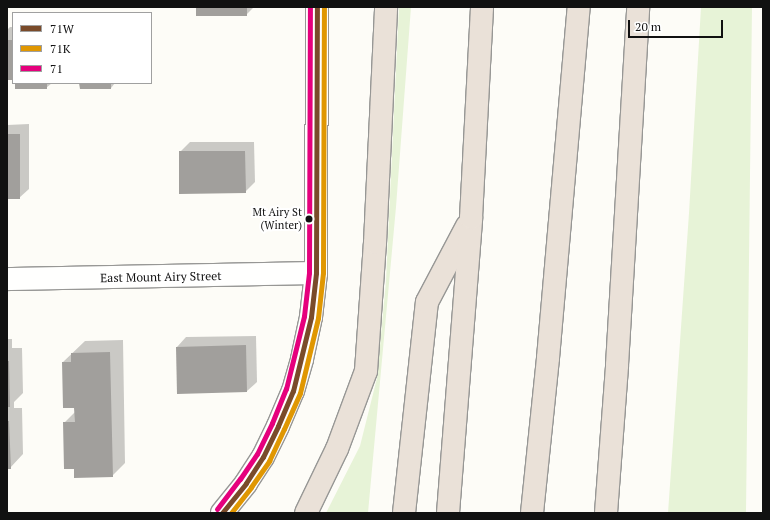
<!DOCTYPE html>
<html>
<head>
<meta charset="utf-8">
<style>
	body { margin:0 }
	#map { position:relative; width:770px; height:520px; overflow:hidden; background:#fdfcf7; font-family:"PT Serif",serif }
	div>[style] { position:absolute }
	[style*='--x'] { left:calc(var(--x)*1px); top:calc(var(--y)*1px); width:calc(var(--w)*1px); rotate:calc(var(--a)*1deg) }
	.green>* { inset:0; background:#e7f3d7 }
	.shadow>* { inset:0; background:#0003 }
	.building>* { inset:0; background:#a19f9c }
	.roads { filter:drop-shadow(1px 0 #979795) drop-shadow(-1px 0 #979795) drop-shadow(0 1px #979795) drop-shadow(0 -1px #979795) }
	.minor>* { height:22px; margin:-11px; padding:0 11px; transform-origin:11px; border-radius:11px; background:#fffffe }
	.highway>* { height:22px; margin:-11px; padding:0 11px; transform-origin:11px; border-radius:11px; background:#eae1d8 }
	.bus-1>* { height:5px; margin:-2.5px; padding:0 2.5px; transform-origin:2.5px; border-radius:2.5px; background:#7a4b2a }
	.bus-2>* { height:5px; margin:-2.5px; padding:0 2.5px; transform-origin:2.5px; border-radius:2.5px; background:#e09702 }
	.bus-3>* { height:5px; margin:-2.5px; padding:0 2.5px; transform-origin:2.5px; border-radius:2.5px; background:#e5007d }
	.dots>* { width:11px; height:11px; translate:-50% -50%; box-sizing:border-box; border:2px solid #fff; border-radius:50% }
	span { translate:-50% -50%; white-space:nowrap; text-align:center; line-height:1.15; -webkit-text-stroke:4px #fff; paint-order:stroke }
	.bus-label { font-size:11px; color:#111 }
	.right { translate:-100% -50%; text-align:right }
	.street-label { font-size:12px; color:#111 }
	.frame { position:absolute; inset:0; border:8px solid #111; pointer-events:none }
	.legend { position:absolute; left:12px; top:12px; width:140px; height:72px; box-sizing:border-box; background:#fff; border:1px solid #a0a0a0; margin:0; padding:5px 7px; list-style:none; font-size:12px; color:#111 }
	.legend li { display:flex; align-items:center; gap:8px; height:20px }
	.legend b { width:20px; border:1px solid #a0a0a0 }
	.scale { position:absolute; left:628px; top:20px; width:95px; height:18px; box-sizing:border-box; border:2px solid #111; border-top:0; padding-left:5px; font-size:12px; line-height:14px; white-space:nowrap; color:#111; -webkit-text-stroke:3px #fff; paint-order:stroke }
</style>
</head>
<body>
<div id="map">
	<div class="green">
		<div style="clip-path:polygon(399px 7px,411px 7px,396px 207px,368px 513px,326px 513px,360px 446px,377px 378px,386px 281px)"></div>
		<div style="clip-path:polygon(701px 7px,752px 7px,746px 513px,668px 513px,689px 213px)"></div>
	</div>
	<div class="shadow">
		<div style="clip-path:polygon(197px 7px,254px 7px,246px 15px)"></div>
		<div style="clip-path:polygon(10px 27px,13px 27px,13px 79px,7px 79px,7px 30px)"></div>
		<div style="clip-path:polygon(16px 83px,52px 83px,46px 88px)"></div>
		<div style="clip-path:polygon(80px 83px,115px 83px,111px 88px)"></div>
		<div style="clip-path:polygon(29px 124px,29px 189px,19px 198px,7px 198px,7px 125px)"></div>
		<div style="clip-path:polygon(190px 142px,254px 142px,255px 182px,245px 192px,180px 152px)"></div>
		<div style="clip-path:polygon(256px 336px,257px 382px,247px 391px,177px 347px,186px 337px)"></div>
		<div style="clip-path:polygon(7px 339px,12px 339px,12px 348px,22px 348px,23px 393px,14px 402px,14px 408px,22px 408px,23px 454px,10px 468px,7px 468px)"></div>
		<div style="clip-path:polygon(123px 340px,125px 463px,112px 476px,75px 468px,64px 423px,76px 411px,63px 362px,85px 341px)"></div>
	</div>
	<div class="building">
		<div style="clip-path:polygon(196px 7px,247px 7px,247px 16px,196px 16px)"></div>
		<div style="clip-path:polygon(7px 40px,13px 40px,13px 80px,7px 80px)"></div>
		<div style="clip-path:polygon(15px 83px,47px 83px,47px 89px,15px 89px)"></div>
		<div style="clip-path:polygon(79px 83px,111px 83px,111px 89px,80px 89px)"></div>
		<div style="clip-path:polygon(7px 134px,20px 134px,20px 199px,7px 199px)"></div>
		<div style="clip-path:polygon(179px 151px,245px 151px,246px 193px,179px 194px)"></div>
		<div style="clip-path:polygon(246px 345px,247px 392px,177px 394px,176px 347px)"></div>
		<div style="clip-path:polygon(110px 352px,113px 477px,74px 478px,74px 469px,64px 469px,63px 422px,75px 422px,74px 408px,63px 408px,62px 362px,71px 362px,71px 353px)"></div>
		<div style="clip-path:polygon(7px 361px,9px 361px,10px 407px,7px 407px)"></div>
		<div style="clip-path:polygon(7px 421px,9px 421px,11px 469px,7px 469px)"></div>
	</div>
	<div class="roads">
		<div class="minor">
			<div style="--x:7;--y:279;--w:309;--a:-1.1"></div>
			<div style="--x:222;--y:513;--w:38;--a:-51"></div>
			<div style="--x:246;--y:483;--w:31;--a:-57"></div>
			<div style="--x:263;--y:457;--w:34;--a:-64"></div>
			<div style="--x:278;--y:426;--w:38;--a:-67"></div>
			<div style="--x:293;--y:391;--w:33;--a:-74"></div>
			<div style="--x:302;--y:359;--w:43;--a:-77.9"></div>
			<div style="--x:311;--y:317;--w:44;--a:-83.5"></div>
			<div style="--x:316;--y:273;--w:266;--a:-89.8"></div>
		</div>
		<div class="highway">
			<div style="--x:306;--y:513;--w:71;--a:-64.2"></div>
			<div style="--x:337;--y:449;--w:83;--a:-69.6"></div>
			<div style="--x:366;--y:371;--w:128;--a:-86"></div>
			<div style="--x:375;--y:243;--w:236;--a:-87.3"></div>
			<div style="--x:404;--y:513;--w:212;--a:-83.8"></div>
			<div style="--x:427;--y:302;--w:86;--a:-62.2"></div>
			<div style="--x:448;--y:513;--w:296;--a:-85.5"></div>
			<div style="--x:471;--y:218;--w:211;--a:-87"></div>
			<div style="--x:532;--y:513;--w:156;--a:-84.1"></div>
			<div style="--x:548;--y:358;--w:352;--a:-85"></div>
			<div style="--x:606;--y:513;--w:148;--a:-85.7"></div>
			<div style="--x:617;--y:365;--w:359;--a:-86.6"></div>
		</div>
	</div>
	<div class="bus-1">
		<div style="--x:222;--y:513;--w:38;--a:-51"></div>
		<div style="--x:246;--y:483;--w:31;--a:-57"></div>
		<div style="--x:263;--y:457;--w:34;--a:-64"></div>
		<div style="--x:278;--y:426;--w:38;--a:-67"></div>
		<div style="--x:293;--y:391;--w:76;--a:-76.3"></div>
		<div style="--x:311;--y:317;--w:44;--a:-83.5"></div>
		<div style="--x:316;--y:273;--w:266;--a:-89.8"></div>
	</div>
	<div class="bus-2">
		<div style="--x:231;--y:513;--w:33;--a:-52"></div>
		<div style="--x:251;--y:487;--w:32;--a:-55"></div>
		<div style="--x:269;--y:461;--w:35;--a:-65"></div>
		<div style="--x:284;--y:429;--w:39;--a:-66"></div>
		<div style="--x:300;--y:393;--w:77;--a:-76.5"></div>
		<div style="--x:318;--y:318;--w:45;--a:-83.7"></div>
		<div style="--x:323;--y:273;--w:266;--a:-89.8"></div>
	</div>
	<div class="bus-3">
		<div style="--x:217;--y:509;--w:38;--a:-53"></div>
		<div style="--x:240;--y:479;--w:30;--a:-56"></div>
		<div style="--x:257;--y:454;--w:34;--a:-64"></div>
		<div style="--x:272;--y:423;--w:37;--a:-68"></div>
		<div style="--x:286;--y:389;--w:75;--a:-76.1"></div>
		<div style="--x:304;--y:316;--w:43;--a:-83.4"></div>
		<div style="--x:309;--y:273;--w:266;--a:-89.8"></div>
	</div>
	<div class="dots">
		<div style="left:309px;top:219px;background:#111"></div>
	</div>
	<div class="bus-label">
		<span class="right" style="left:302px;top:219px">Mt Airy St<br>(Winter)</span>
	</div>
	<div class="street-label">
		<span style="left:161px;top:277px;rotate:-1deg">East Mount Airy Street</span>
	</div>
	<div class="frame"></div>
	<ul class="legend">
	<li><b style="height:5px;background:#7a4b2a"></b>71W</li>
	<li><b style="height:5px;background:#e09702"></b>71K</li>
	<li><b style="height:5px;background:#e5007d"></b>71</li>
	</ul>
	<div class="scale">20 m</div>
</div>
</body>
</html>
